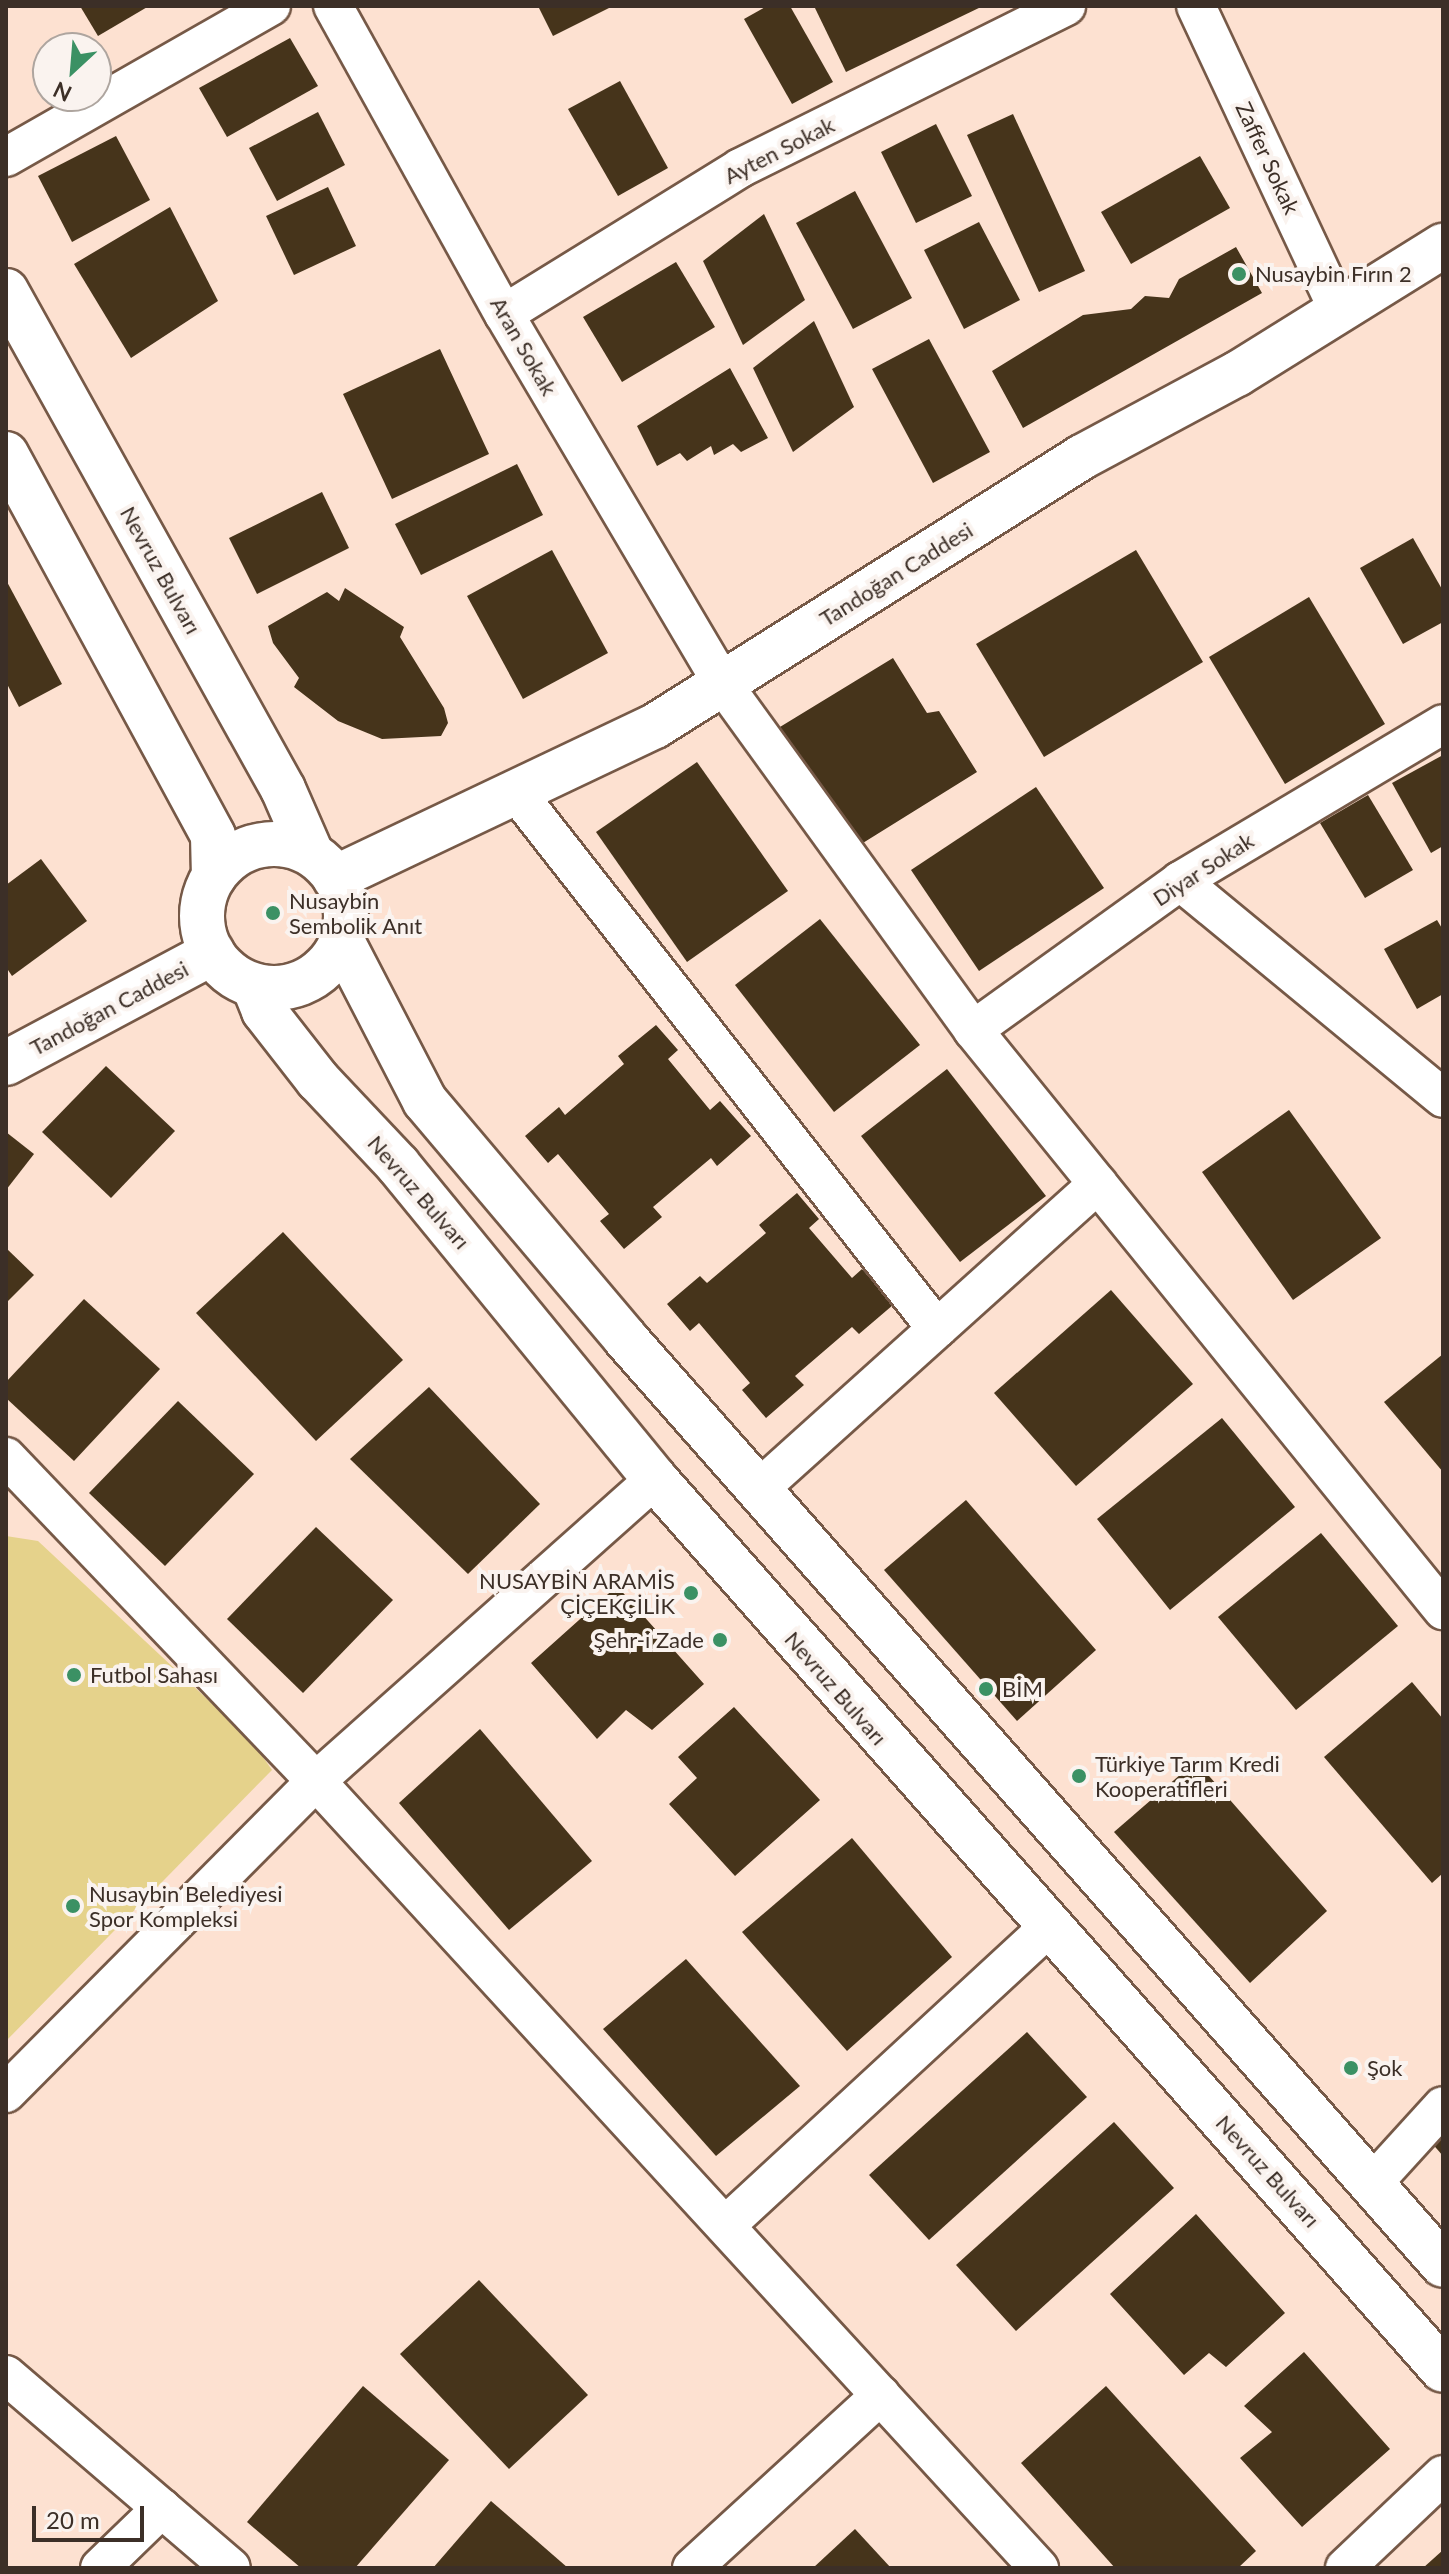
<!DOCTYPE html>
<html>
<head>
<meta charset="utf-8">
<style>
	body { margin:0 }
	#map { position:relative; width:1449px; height:2574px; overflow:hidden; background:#fde1d1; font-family:Lato,sans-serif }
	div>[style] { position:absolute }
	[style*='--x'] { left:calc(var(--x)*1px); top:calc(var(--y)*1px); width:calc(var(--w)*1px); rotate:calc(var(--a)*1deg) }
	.green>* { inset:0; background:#e5d28b }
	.building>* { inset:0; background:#46341b }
	.roads { filter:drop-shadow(2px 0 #765947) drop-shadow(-2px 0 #765947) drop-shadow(0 2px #765947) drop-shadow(0 -2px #765947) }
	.street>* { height:38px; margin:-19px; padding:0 19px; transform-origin:19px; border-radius:19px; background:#fff }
	.secondary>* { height:44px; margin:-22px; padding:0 22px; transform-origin:22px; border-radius:22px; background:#fff }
	.secondary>.ring { margin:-22px; padding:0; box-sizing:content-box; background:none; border:44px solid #fff; border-radius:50% }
	.dots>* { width:22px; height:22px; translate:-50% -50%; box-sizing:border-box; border:4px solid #faf3ef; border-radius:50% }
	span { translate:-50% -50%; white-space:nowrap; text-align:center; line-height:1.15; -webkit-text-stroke:8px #faf3ef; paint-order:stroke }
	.street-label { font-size:22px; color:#3c2f27 }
	.poi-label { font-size:22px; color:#3c2f27 }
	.left { translate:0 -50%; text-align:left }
	.right { translate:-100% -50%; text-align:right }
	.frame { position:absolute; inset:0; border:8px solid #3c2f27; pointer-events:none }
	.north { position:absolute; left:32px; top:32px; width:80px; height:80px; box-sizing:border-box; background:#faf3ef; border:2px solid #aea59f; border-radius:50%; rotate:206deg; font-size:22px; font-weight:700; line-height:32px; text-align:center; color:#3c2f27 }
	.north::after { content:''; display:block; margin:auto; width:28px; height:36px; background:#3b9164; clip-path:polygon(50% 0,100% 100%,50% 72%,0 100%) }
	.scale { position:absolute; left:32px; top:2506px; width:112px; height:36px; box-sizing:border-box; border:4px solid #3c2f27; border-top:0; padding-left:10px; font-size:24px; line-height:28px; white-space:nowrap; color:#3c2f27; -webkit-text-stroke:6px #faf3ef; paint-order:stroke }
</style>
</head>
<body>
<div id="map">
	<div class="green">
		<div style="clip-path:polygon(6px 1536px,38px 1541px,251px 1740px,272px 1770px,6px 2041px)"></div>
	</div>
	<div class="building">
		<div style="clip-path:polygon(80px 6px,149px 6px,98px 36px)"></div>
		<div style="clip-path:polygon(538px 6px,613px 6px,553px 36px)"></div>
		<div style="clip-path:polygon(767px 6px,790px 6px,833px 82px,792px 104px,744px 19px)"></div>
		<div style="clip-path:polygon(814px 6px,983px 6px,846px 72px)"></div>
		<div style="clip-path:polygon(290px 38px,318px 86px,227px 137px,199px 88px)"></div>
		<div style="clip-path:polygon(620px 81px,668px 168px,618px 196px,568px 109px)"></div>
		<div style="clip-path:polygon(318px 112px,345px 165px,277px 201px,249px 148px)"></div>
		<div style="clip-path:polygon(1013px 114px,1085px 271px,1039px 292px,967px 135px)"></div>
		<div style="clip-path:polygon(936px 124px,972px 196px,916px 223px,881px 152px)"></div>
		<div style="clip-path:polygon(116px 136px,150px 200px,72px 242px,38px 176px)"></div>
		<div style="clip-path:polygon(1200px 156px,1230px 208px,1131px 264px,1101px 212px)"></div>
		<div style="clip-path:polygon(328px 187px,356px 246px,294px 275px,266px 216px)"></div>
		<div style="clip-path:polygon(855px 191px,912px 298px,853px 329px,796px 223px)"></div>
		<div style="clip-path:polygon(170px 207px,218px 301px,131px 358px,74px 264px)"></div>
		<div style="clip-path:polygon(764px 214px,805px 300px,743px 345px,703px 261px)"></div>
		<div style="clip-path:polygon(979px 222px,1020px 300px,964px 329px,924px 250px)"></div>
		<div style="clip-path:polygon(1236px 247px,1262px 293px,1023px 428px,992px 371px,1083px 315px,1131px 309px,1145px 296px,1169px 298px,1179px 279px)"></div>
		<div style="clip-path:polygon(676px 262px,715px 327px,622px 382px,583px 317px)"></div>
		<div style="clip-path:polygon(814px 321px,854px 407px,793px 452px,753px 368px)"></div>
		<div style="clip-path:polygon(929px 339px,990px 452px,933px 483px,872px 369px)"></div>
		<div style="clip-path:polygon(440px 349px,489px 454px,392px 499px,343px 394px)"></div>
		<div style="clip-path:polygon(730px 368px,768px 438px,741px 452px,733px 444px,714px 455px,711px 446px,687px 461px,680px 453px,657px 466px,637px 426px)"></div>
		<div style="clip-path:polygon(517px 464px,543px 515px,421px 575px,395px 524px)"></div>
		<div style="clip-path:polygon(322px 492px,349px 548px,257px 594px,229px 538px)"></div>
		<div style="clip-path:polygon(1413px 538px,1443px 591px,1443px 622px,1403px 644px,1360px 568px)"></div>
		<div style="clip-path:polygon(552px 550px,608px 653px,523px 699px,467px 596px)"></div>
		<div style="clip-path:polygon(1136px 550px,1203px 662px,1044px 757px,976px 644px)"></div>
		<div style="clip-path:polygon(6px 580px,62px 684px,19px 707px,6px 682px)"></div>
		<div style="clip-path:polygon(345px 588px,404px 627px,400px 637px,444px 708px,448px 723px,441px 736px,382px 739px,338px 721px,294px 687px,299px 678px,273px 643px,268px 626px,327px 592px,339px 601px)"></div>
		<div style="clip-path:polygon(1309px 597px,1385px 724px,1285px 784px,1209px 657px)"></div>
		<div style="clip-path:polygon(893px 658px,927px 713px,939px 711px,977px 772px,850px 851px,775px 730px)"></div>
		<div style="clip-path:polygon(1443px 755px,1443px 846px,1431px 853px,1392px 783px)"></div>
		<div style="clip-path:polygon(697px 762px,788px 891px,687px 962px,596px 832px)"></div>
		<div style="clip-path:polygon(1036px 787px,1104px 888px,979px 971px,911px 870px)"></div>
		<div style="clip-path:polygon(1368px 795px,1413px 870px,1365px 898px,1320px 823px)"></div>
		<div style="clip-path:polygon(41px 859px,87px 921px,12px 976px,6px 967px,6px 885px)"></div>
		<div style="clip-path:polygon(820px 919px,920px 1045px,834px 1112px,735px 985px)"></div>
		<div style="clip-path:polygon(1437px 920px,1443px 930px,1443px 994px,1417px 1009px,1384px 949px)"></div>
		<div style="clip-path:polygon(656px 1025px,678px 1050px,668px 1059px,710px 1110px,720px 1101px,751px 1136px,717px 1166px,711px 1158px,653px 1207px,662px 1217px,624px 1249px,600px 1221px,609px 1214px,558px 1154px,548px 1163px,525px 1136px,559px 1107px,565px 1115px,624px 1064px,618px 1056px)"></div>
		<div style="clip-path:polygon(106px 1066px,175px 1131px,111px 1198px,42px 1132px)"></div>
		<div style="clip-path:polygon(947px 1069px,1046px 1196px,960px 1262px,861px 1136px)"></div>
		<div style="clip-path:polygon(1289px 1110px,1381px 1238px,1293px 1300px,1202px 1172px)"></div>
		<div style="clip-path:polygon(6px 1132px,34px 1154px,6px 1190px)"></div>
		<div style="clip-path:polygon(797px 1193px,819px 1219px,809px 1228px,852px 1278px,862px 1269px,893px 1305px,859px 1334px,852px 1327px,795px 1376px,804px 1385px,766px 1418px,742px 1390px,750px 1383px,699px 1323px,690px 1331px,667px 1304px,700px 1276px,707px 1283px,766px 1233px,759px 1225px)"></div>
		<div style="clip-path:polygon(283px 1232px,403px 1360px,316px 1441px,196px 1313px)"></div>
		<div style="clip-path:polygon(6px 1248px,34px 1275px,6px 1303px)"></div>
		<div style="clip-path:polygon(1111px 1290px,1193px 1384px,1076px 1486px,994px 1393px)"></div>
		<div style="clip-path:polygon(84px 1299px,160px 1369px,74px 1461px,6px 1398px,6px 1382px)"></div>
		<div style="clip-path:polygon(1443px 1354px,1443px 1472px,1384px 1402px)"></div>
		<div style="clip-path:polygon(429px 1387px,540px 1504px,468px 1574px,350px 1459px)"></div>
		<div style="clip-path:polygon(178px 1401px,254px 1474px,165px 1566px,89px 1493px)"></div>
		<div style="clip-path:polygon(1222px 1418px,1295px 1507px,1170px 1610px,1097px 1519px)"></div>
		<div style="clip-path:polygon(966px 1500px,1096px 1650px,1017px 1721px,884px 1570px)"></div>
		<div style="clip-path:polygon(316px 1527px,393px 1600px,303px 1693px,227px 1619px)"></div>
		<div style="clip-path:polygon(1321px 1533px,1398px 1626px,1296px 1710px,1218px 1617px)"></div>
		<div style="clip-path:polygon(617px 1586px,704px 1684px,652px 1730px,626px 1710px,597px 1739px,531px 1663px)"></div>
		<div style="clip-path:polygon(1412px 1682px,1443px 1719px,1443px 1873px,1432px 1883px,1324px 1757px)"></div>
		<div style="clip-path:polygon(734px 1707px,820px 1800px,735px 1876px,669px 1804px,697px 1778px,678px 1757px)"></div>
		<div style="clip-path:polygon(480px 1729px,592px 1861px,509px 1930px,399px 1803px)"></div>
		<div style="clip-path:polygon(1196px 1761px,1327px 1911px,1250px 1983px,1114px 1832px)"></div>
		<div style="clip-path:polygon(852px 1838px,952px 1957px,847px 2051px,742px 1932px)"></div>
		<div style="clip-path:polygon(686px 1959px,800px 2086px,716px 2156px,603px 2029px)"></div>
		<div style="clip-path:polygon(1027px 2032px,1087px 2097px,929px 2240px,869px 2175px)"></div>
		<div style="clip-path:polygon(1114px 2122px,1174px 2188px,1016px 2331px,956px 2265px)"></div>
		<div style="clip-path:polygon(1443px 2130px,1443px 2156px,1430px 2141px)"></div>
		<div style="clip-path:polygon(1196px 2214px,1285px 2313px,1226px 2367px,1209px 2353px,1184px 2375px,1110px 2294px)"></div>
		<div style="clip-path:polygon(479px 2280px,588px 2395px,509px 2469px,400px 2354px)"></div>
		<div style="clip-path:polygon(1304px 2352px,1390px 2449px,1302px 2527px,1240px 2458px,1272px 2432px,1244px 2406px)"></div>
		<div style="clip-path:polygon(363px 2386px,449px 2460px,355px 2568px,301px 2568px,247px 2522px)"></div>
		<div style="clip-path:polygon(1106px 2386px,1256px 2551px,1238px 2568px,1115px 2568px,1021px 2463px)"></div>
		<div style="clip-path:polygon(491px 2501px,568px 2568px,433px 2568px)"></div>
		<div style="clip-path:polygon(855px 2529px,891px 2568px,813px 2568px)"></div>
		<div style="clip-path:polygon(1443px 2550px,1443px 2568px,1423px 2568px)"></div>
	</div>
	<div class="roads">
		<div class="street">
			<div style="--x:333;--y:6;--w:352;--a:61"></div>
			<div style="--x:504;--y:314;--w:429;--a:59.4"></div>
			<div style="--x:722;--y:683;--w:428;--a:54.1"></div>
			<div style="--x:973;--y:1030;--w:747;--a:50.98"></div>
			<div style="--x:1196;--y:6;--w:337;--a:64.9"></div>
			<div style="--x:6;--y:157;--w:305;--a:-29.7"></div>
			<div style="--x:504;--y:314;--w:278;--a:-31.7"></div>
			<div style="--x:740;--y:168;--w:364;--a:-26.4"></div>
			<div style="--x:516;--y:792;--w:682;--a:51.9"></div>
			<div style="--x:1180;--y:881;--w:341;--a:39.5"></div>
			<div style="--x:973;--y:1030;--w:255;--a:-35.7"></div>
			<div style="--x:1180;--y:881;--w:306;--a:-30.8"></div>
			<div style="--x:6;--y:1457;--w:448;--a:46.3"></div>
			<div style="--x:316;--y:1781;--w:1069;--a:47.43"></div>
			<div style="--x:759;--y:1489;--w:456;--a:-42"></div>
			<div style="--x:6;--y:2093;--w:440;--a:-45.2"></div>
			<div style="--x:316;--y:1781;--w:454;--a:-41.7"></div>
			<div style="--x:1372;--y:2184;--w:105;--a:-47.7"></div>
			<div style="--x:726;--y:2225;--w:439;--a:-42.7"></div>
			<div style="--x:6;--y:2375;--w:296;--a:40.6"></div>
			<div style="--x:100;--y:2568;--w:86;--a:-44.1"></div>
			<div style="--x:692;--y:2568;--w:256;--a:-42.5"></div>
			<div style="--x:1345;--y:2568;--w:135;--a:-43.5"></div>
		</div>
		<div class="secondary">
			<div style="--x:6;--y:291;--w:570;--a:60.92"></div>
			<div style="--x:283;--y:789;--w:70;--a:66.4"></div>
			<div style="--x:6;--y:454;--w:434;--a:61.5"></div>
			<div style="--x:213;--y:836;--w:40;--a:88.6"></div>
			<div class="ring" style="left:202px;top:844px;width:100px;height:100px"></div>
			<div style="--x:335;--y:878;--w:354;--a:-25.4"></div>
			<div style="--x:655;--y:726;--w:505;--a:-32.21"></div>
			<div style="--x:1082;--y:457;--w:176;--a:-28.2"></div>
			<div style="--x:1237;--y:374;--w:243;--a:-31.9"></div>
			<div style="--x:342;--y:941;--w:180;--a:62.6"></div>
			<div style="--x:425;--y:1101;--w:310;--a:49.8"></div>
			<div style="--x:625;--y:1338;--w:1236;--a:48.57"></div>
			<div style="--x:254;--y:986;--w:27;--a:68"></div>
			<div style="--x:264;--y:1011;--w:88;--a:52"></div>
			<div style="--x:318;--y:1080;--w:117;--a:46.7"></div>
			<div style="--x:398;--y:1165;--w:406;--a:50.7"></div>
			<div style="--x:655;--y:1479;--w:1189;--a:48.51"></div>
			<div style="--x:6;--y:1063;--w:234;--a:-28.1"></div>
		</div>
	</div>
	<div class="dots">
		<div style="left:1239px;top:274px;background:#3b9164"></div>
		<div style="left:273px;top:913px;background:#3b9164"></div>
		<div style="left:691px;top:1593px;background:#3b9164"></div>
		<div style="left:720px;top:1640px;background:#3b9164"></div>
		<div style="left:74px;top:1675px;background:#3b9164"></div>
		<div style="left:986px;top:1689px;background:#3b9164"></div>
		<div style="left:1079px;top:1776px;background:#3b9164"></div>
		<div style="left:73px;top:1906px;background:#3b9164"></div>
		<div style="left:1351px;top:2068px;background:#3b9164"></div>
	</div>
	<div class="street-label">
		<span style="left:779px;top:150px;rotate:-27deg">Ayten Sokak</span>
		<span style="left:1268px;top:158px;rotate:65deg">Zaffer Sokak</span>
		<span style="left:524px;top:346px;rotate:60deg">Aran Sokak</span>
		<span style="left:161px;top:570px;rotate:61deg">Nevruz Bulvarı</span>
		<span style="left:896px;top:574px;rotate:-32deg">Tandoğan Caddesi</span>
		<span style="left:1203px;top:869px;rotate:-33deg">Diyar Sokak</span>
		<span style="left:109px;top:1008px;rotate:-28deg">Tandoğan Caddesi</span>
		<span style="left:419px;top:1192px;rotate:49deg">Nevruz Bulvarı</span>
		<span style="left:836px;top:1688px;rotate:49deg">Nevruz Bulvarı</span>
		<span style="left:1268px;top:2171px;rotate:48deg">Nevruz Bulvarı</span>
	</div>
	<div class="poi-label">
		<span class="left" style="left:1255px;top:274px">Nusaybin Fırın 2</span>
		<span class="left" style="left:289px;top:913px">Nusaybin<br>Sembolik Anıt</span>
		<span class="right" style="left:675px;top:1593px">NUSAYBİN ARAMİS<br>ÇİÇEKÇİLİK</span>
		<span class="right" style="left:704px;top:1640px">Şehr-i Zade</span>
		<span class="left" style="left:90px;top:1675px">Futbol Sahası</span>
		<span class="left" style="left:1002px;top:1689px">BİM</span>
		<span class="left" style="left:1095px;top:1776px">Türkiye Tarım Kredi<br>Kooperatifleri</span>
		<span class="left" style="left:89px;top:1906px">Nusaybin Belediyesi<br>Spor Kompleksi</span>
		<span class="left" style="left:1367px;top:2068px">Şok</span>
	</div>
	<div class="frame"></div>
	<div class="north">N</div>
	<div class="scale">20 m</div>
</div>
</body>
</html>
